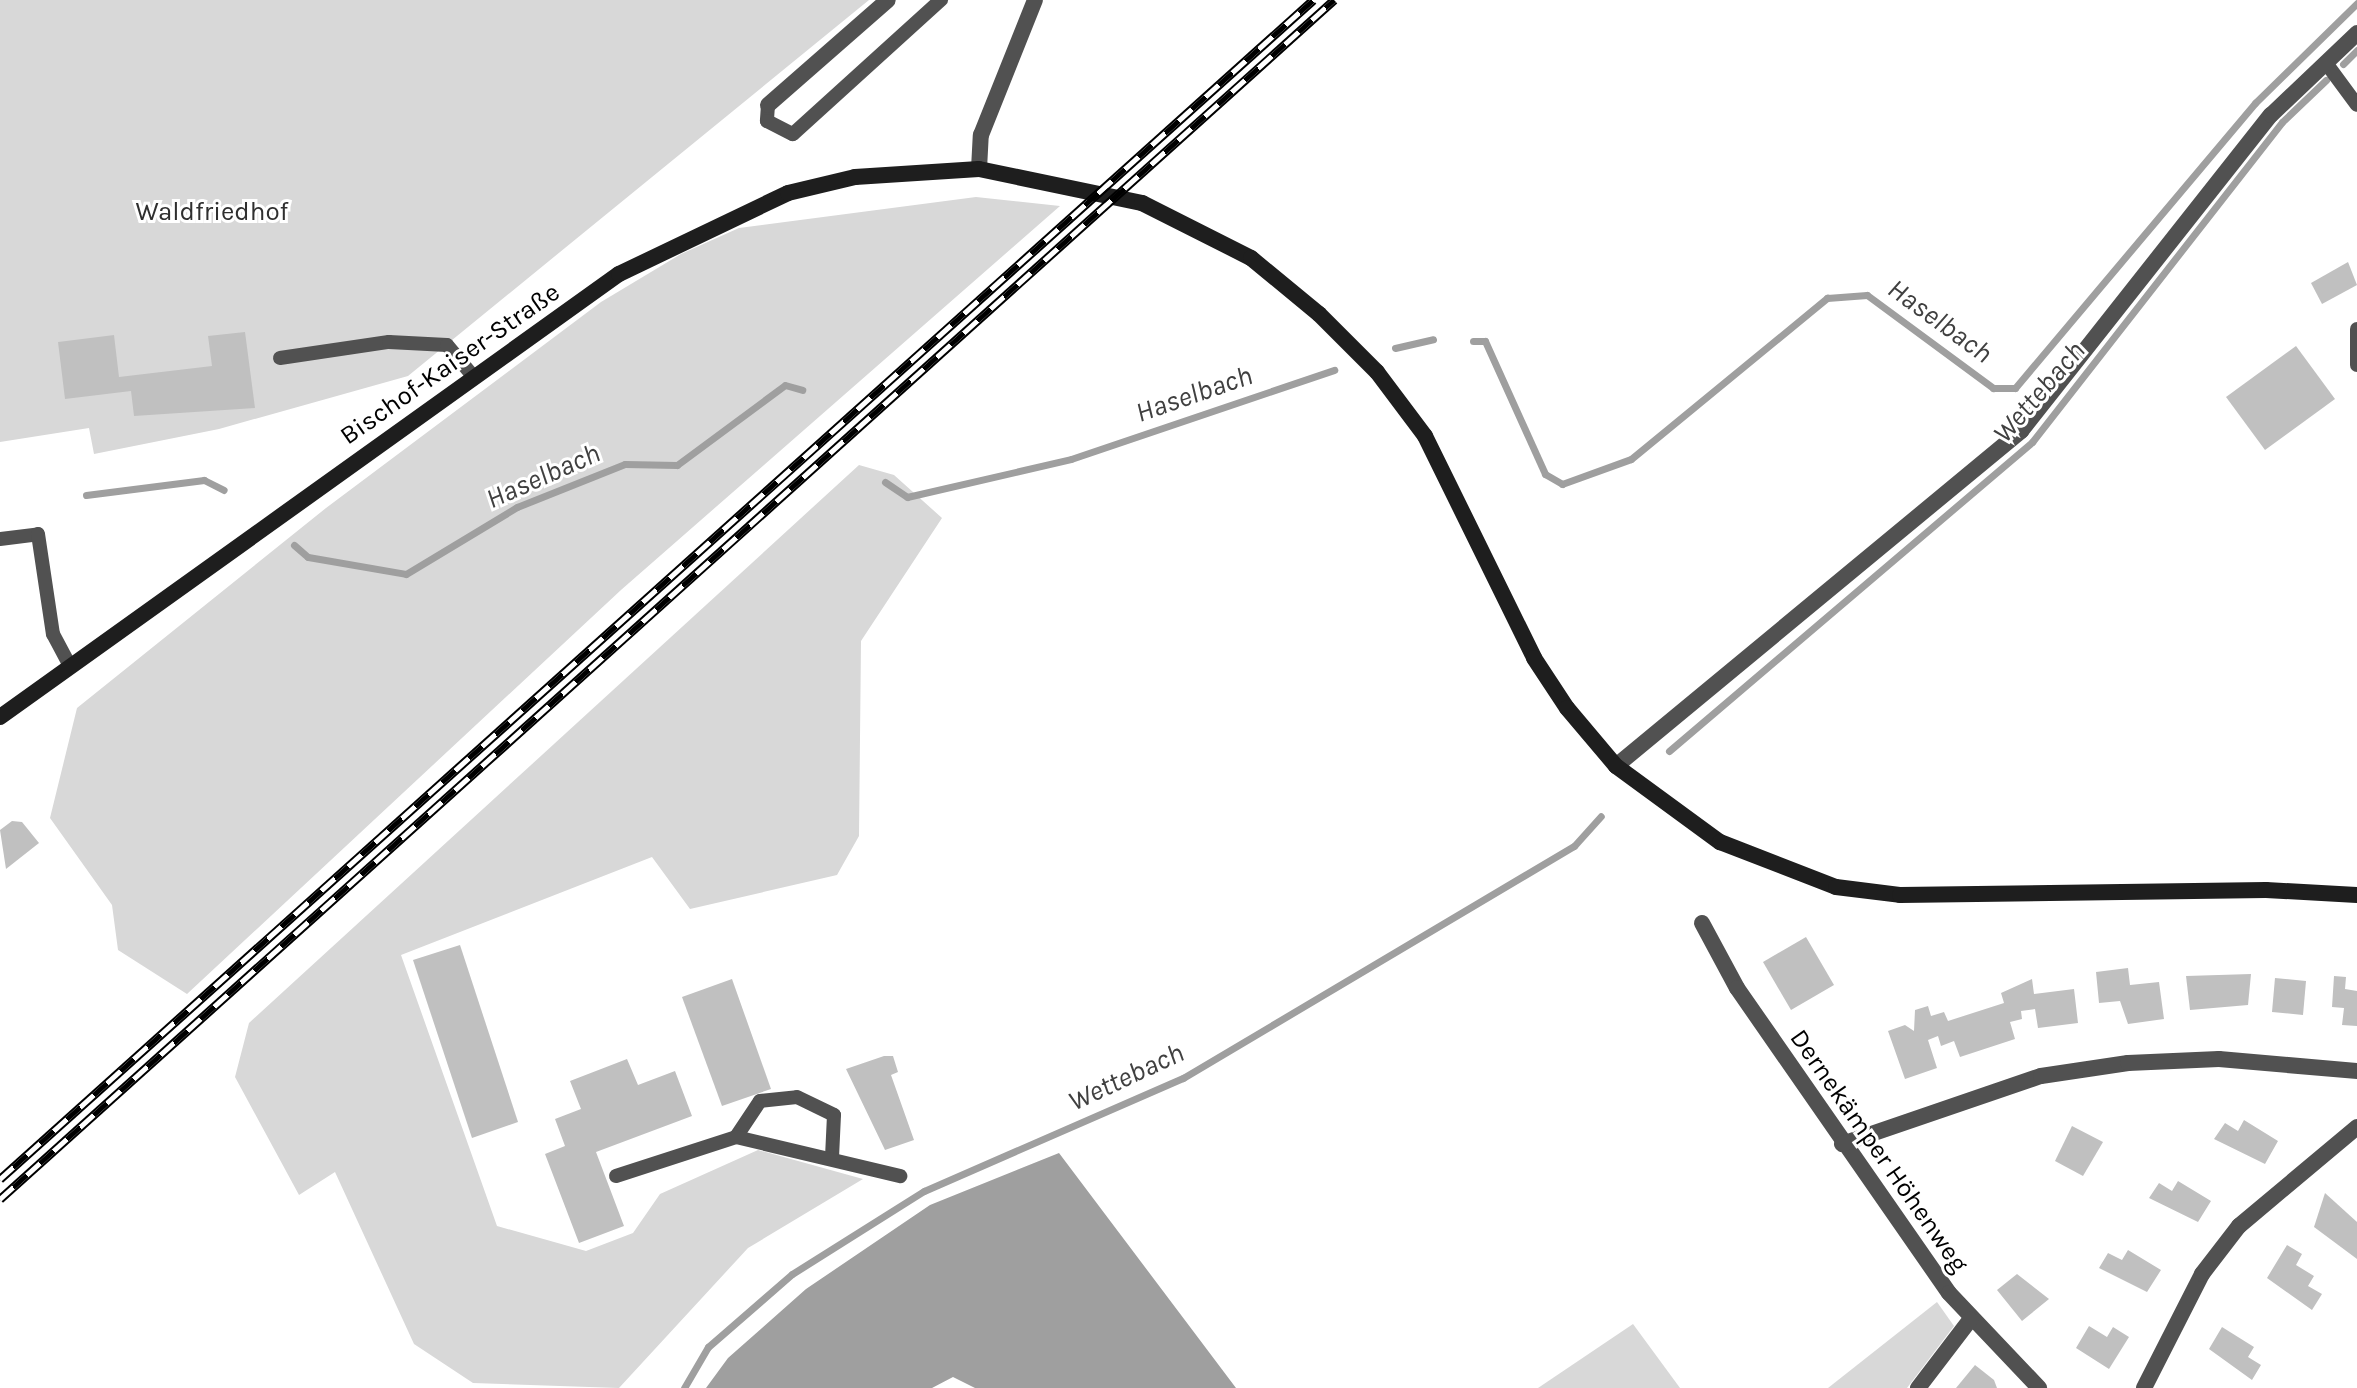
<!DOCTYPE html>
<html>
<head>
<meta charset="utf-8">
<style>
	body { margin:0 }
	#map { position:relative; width:2357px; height:1388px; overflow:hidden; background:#fff; font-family:Karla,sans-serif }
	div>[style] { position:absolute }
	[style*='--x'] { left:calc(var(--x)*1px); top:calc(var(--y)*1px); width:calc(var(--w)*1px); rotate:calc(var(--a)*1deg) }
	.green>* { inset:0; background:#d8d8d8 }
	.water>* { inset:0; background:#9f9f9f }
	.stream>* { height:7px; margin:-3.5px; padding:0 3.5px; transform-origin:3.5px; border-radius:3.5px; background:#9f9f9f }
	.building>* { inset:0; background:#c0c0c0 }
	.lane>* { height:14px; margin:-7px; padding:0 7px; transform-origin:7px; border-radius:7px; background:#515151 }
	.street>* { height:16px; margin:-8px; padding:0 8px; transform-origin:8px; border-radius:8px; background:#515151 }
	.secondary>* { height:16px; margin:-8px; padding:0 8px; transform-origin:8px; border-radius:8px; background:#1e1e1e }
	.rail>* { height:9px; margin-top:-4.5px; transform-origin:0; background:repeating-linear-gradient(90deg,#fff 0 18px,#000 0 36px); box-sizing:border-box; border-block:2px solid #000 }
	span { translate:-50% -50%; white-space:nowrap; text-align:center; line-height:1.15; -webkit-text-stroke:6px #fff; paint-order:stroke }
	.park-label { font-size:26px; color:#2f2f2f }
	.street-label { font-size:26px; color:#000 }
	.water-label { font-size:28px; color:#404040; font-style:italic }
</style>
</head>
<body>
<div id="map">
	<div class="green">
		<div style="clip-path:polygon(0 0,869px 0,408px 376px,219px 429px,94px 454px,89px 428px,0 442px)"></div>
		<div style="clip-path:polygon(976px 197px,1060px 206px,621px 590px,187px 994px,118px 950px,112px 905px,50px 818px,77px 708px,326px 508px,601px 302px,681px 254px,739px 228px)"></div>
		<div style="clip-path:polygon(859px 465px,894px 475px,942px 518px,861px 641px,859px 836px,837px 875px,690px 909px,652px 857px,401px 955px,497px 1226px,586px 1251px,633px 1233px,660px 1194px,758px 1150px,863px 1179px,748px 1248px,619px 1388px,473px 1383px,414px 1344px,335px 1172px,299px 1195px,235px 1077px,249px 1023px)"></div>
		<div style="clip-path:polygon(1937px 1302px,1954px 1326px,1907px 1388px,1828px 1388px)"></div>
		<div style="clip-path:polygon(1633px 1324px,1680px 1388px,1538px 1388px)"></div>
	</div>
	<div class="water">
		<div style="clip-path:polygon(1059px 1153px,1236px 1388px,975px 1388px,953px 1377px,932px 1388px,706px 1388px,728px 1358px,806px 1289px,930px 1205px)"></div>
	</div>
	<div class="stream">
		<div style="--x:2343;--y:64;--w:20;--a:-45"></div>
		<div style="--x:1473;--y:341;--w:12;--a:0"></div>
		<div style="--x:1485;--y:341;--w:146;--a:65.7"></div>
		<div style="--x:1545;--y:474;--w:20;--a:30"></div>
		<div style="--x:1562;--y:484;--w:73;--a:-19.9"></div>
		<div style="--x:1631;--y:459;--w:254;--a:-39.4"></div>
		<div style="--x:1827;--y:298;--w:40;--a:-4.3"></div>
		<div style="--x:1867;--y:295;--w:157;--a:36.4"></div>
		<div style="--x:1993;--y:388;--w:22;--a:0"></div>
		<div style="--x:2015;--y:388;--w:373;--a:-49.9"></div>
		<div style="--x:2255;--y:103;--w:143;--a:-44.4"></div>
		<div style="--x:1395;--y:348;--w:39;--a:-13"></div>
		<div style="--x:885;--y:482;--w:27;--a:34"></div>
		<div style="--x:907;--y:497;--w:168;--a:-13"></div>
		<div style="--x:1071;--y:459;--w:278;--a:-18.7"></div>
		<div style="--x:86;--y:495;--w:119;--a:-7.2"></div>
		<div style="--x:204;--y:480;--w:22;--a:27"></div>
		<div style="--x:294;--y:545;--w:18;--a:41"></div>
		<div style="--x:308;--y:557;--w:99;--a:9.8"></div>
		<div style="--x:406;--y:574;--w:130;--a:-31.1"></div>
		<div style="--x:517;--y:507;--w:116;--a:-21.7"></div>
		<div style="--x:625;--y:464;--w:52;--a:1.1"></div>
		<div style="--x:677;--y:465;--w:134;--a:-36.5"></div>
		<div style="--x:785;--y:385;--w:18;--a:16"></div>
		<div style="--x:1669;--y:751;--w:477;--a:-40.4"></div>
		<div style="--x:2032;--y:442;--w:406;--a:-52"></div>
		<div style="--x:2282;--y:122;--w:61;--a:-43.7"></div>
		<div style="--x:684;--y:1388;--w:48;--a:-59.7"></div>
		<div style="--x:708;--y:1347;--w:111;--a:-41"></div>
		<div style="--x:792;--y:1274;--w:156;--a:-32.2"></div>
		<div style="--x:924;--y:1191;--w:283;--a:-23.6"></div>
		<div style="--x:1183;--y:1078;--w:455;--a:-30.7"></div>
		<div style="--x:1574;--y:846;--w:40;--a:-48"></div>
	</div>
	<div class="building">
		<div style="clip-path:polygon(2348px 262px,2357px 285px,2322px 304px,2311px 283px)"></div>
		<div style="clip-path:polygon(245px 332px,255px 408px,134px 416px,131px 391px,65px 399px,58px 342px,114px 335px,119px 377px,212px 366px,208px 336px)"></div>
		<div style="clip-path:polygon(2296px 346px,2335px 399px,2265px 450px,2226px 397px)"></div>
		<div style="clip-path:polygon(12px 821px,22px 822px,39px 843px,6px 869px,0 830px)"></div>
		<div style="clip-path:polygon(1806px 937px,1834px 985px,1791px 1010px,1763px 962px)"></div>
		<div style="clip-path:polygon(460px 945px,518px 1122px,472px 1138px,413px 960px)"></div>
		<div style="clip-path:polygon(2128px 968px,2130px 985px,2159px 982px,2164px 1019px,2128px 1024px,2120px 1001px,2099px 1003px,2096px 972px)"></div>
		<div style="clip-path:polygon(2251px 974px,2248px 1005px,2190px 1010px,2186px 976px)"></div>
		<div style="clip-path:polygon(2334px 976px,2346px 977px,2345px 989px,2357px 991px,2357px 1026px,2342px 1025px,2344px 1008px,2332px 1007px)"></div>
		<div style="clip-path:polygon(2275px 978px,2306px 981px,2303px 1015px,2272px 1012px)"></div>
		<div style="clip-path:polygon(732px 979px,771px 1089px,722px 1106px,682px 997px)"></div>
		<div style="clip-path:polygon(2032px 979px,2034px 994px,2074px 989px,2078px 1023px,2038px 1028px,2035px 1009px,2021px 1011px,2022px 1019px,2010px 1022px,2015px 1039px,1960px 1057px,1954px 1041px,1941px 1046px,1938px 1036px,1928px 1040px,1937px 1068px,1905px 1079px,1888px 1031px,1905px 1025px,1914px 1031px,1915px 1010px,1928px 1006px,1931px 1016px,1944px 1012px,1948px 1021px,2004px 1003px,2001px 993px)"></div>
		<div style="clip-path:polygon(884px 1056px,893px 1056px,898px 1072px,891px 1075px,914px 1140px,885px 1150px,846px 1069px)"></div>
		<div style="clip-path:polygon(627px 1059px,638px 1085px,675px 1071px,692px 1116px,596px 1152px,624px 1226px,579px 1243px,545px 1154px,565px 1146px,555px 1119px,581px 1109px,570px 1081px)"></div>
		<div style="clip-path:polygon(2244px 1120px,2278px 1141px,2265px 1164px,2214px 1139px,2225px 1123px,2238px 1131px)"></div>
		<div style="clip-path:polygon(2072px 1126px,2103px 1142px,2083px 1176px,2055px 1161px)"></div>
		<div style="clip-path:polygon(2178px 1181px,2211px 1201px,2198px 1222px,2149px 1198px,2159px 1183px,2172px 1191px)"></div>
		<div style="clip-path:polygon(2325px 1193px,2357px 1222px,2357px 1259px,2314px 1227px)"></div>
		<div style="clip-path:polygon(2287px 1245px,2302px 1254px,2296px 1265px,2314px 1276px,2308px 1286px,2322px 1294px,2312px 1310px,2267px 1278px)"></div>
		<div style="clip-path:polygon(2128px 1250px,2161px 1270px,2147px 1292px,2099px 1268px,2108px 1253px,2122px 1260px)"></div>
		<div style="clip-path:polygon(2017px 1274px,2049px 1299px,2022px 1321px,1997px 1290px)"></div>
		<div style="clip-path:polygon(2089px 1326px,2107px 1337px,2113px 1327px,2129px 1337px,2109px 1369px,2076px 1348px)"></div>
		<div style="clip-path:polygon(2222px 1327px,2254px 1347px,2248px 1357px,2261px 1365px,2252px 1380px,2209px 1349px)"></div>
		<div style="clip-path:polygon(1975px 1365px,1994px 1380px,1997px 1388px,1956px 1388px)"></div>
	</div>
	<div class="lane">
		<div style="--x:2326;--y:63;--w:52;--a:53.6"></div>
		<div style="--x:768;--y:105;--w:16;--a:94"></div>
		<div style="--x:767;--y:121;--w:29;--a:27"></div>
		<div style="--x:793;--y:134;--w:200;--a:-42.2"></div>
		<div style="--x:2357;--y:329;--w:36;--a:90"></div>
		<div style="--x:280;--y:358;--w:110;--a:-8.4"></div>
		<div style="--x:389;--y:342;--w:58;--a:3"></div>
		<div style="--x:447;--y:345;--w:40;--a:50"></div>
		<div style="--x:0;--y:539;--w:38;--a:-7"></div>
		<div style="--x:38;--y:534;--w:101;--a:81.5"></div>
		<div style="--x:53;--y:634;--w:36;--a:62"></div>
		<div style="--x:736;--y:1137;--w:43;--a:-56.3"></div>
		<div style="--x:760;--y:1101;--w:37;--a:-6"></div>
		<div style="--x:797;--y:1097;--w:41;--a:25.9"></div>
		<div style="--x:834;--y:1115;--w:42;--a:92.7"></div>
		<div style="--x:616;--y:1176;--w:126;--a:-18"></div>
		<div style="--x:736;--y:1137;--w:169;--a:13.4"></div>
	</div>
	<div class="street">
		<div style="--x:768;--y:105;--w:159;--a:-41.2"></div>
		<div style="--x:979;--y:169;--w:34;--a:-87"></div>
		<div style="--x:981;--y:135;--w:145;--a:-68.2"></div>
		<div style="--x:1616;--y:766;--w:526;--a:-39.6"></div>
		<div style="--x:2021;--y:431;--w:403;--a:-51.7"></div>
		<div style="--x:2271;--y:115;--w:119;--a:-43.6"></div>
		<div style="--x:1702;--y:923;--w:74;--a:61.7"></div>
		<div style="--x:1737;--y:988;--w:371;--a:55.2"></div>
		<div style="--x:1949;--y:1293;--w:131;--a:46.5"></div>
		<div style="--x:1842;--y:1144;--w:210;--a:-18.9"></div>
		<div style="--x:2041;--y:1076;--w:88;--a:-8.5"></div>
		<div style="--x:2128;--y:1063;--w:91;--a:-2.5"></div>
		<div style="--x:2219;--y:1059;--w:139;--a:5"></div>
		<div style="--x:1918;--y:1388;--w:86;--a:-52.6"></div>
		<div style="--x:2144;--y:1388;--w:128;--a:-63"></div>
		<div style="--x:2202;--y:1274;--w:61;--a:-52.4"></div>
		<div style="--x:2239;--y:1226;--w:154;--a:-40"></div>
	</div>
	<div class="secondary">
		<div style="--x:0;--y:717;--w:761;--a:-35.59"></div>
		<div style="--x:619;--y:274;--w:187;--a:-25.6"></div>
		<div style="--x:788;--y:193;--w:69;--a:-13.4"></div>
		<div style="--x:855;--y:177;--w:124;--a:-3.7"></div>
		<div style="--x:979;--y:169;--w:167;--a:11.8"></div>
		<div style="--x:1142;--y:203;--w:122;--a:26.8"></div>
		<div style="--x:1251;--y:258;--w:88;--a:39.5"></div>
		<div style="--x:1319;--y:314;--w:82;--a:45"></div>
		<div style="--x:1377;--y:372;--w:80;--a:53.1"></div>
		<div style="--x:1425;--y:436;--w:247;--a:63.8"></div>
		<div style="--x:1534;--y:658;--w:60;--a:56.6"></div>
		<div style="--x:1567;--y:708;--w:76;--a:49.8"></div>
		<div style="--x:1616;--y:766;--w:129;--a:36.2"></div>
		<div style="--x:1720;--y:842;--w:124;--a:21.2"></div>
		<div style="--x:1836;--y:887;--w:64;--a:7.1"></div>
		<div style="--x:1900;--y:895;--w:366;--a:-0.8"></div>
		<div style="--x:2266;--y:890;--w:91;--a:3.1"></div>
	</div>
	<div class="rail">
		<div style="--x:0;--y:1179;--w:1765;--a:-41.92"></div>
		<div style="--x:0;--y:1199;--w:1794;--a:-41.95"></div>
	</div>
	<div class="park-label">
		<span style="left:212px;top:212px">Waldfriedhof</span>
	</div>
	<div class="street-label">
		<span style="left:450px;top:364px;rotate:-35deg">Bischof-Kaiser-Straße</span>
		<span style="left:1879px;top:1151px;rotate:55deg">Dernekämper Höhenweg</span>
	</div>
	<div class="water-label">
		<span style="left:1940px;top:321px;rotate:36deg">Haselbach</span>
		<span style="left:2039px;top:392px;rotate:-49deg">Wettebach</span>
		<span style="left:1194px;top:394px;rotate:-19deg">Haselbach</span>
		<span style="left:543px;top:476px;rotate:-24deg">Haselbach</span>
		<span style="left:1126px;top:1077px;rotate:-25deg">Wettebach</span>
	</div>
</div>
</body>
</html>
